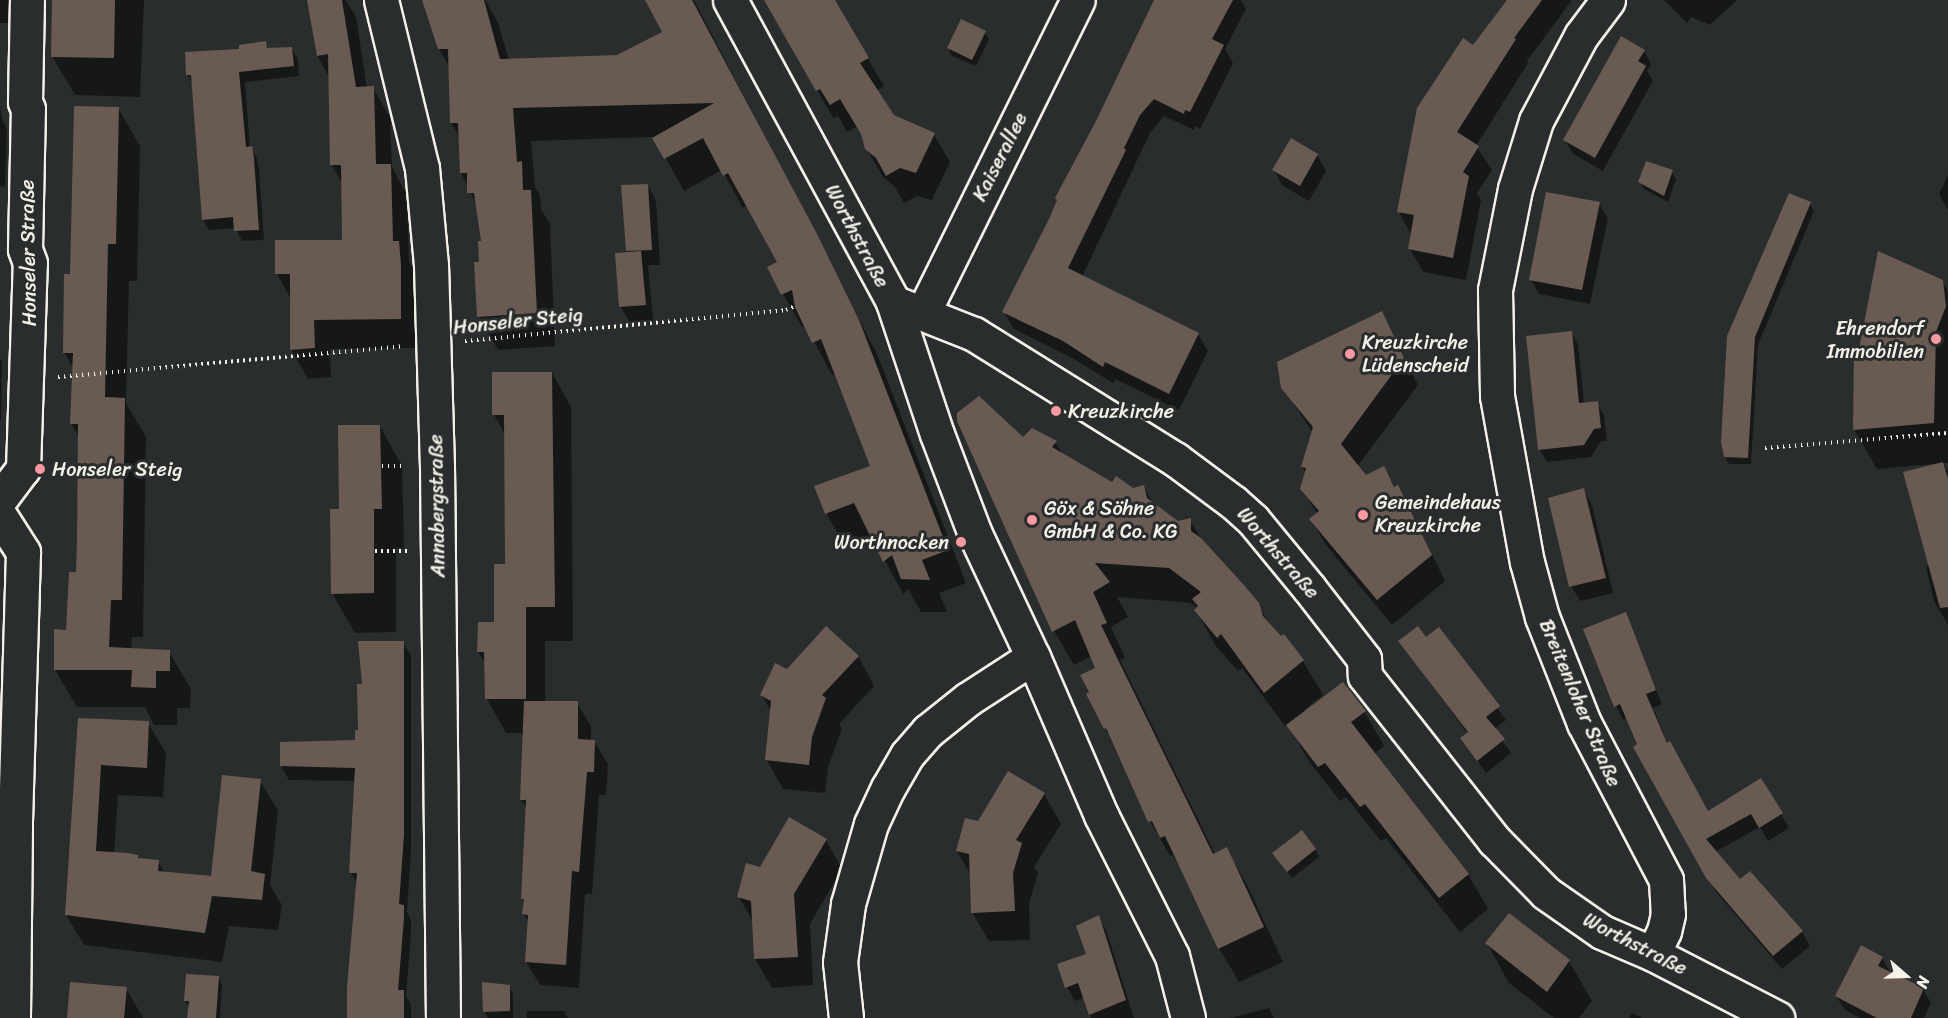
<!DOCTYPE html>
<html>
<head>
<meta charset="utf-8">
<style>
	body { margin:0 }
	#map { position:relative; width:1948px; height:1018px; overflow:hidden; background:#2a2d2e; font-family:Sriracha,sans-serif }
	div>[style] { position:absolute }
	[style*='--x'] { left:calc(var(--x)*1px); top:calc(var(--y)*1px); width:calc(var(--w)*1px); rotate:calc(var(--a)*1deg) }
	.shadow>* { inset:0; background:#0007 }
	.building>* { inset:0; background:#6a5b52 }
	.path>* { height:4px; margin-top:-2px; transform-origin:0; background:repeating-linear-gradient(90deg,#f4f1e8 0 1.5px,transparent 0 6px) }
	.roads { filter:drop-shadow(2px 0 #f4f1e8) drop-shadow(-2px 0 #f4f1e8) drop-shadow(0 2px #f4f1e8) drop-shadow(0 -2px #f4f1e8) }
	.minor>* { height:33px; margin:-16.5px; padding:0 16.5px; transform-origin:16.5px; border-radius:16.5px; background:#2a2d2e }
	.dots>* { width:16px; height:16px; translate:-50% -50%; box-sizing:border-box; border:3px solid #2a2d2e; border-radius:50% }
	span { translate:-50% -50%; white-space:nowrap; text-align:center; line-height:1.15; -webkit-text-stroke:6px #2a2d2e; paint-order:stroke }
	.street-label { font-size:20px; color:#f4f1e8 }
	.poi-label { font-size:20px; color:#f4f1e8 }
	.right { translate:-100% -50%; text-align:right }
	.left { translate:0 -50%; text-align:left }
	.north { position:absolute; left:1876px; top:946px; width:60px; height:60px; -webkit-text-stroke:4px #2a2d2e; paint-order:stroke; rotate:110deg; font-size:16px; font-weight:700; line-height:24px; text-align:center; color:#f4f1e8 }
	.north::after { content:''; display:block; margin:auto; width:21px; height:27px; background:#f4f1e8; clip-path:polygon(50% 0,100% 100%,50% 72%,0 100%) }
</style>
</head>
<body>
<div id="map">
	<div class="shadow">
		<div style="clip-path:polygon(0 0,20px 0,20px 23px,0 23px)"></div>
		<div style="clip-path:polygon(53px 0,144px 0,140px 97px,75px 95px,52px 56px)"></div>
		<div style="clip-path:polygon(308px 0,346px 0,356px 17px,367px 88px,373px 88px,390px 117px,392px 167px,407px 195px,409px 261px,415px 272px,417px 348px,330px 349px,331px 377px,308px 379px,291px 349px,291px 299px,277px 274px,344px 242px,343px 185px,331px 164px,329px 77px,317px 55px)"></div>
		<div style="clip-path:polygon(425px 0,485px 0,498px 23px,509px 60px,618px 57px,664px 33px,646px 0,694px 0,877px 354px,966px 583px,939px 593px,947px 612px,921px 612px,908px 589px,903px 594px,872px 536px,845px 546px,826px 513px,872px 467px,836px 374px,832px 375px,805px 325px,802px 327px,783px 294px,769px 268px,779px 263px,747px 205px,743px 208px,722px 170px,684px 191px,654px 137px,531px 141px,535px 186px,540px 196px,541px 209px,550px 224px,555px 346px,498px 350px,479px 317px,483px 242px,478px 208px,461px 173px,460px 138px,451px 123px,450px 68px,439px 49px)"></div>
		<div style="clip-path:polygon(766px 0,833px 0,884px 86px,876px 91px,893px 117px,934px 135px,950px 162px,932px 200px,917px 196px,904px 203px,894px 186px,883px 177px,866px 148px,858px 126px,847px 132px,838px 116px,833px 118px)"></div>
		<div style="clip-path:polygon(1157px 0,1241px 0,1246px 9px,1225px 49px,1233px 63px,1200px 129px,1195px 126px,1194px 130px,1164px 116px,1150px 133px,1082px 277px,1198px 334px,1208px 351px,1179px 410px,1115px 379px,1113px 383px,1074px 359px,1014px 329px,1004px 312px)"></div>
		<div style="clip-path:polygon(1508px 0,1572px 0,1527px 61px,1528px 63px,1476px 146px,1492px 170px,1477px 193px,1481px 200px,1466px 280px,1423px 272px,1410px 249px,1412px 236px,1399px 212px,1473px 47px)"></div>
		<div style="clip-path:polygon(1664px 0,1737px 0,1710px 25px,1691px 17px,1687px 23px)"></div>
		<div style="clip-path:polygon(984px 32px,989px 39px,976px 66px,952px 56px,948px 48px)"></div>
		<div style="clip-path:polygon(265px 43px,269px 50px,292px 49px,298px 59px,299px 76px,245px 82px,250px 148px,257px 158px,259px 171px,264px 240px,242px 241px,235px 228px,209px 230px,203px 220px,193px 85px,188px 75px,187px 53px,241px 51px)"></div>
		<div style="clip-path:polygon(1644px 51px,1651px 64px,1647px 71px,1653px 81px,1603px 171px,1573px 154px,1565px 140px)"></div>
		<div style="clip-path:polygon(0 103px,2px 119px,7px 129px,5px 187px,0 186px)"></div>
		<div style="clip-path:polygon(118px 108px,140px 146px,137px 281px,129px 281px,126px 403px,146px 437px,143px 637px,132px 637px,131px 650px,169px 652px,191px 689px,190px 708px,177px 708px,177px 725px,154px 725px,145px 707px,77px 707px,55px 670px,68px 631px,77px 573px,79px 437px,71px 423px,73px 368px,64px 352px,72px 276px)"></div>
		<div style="clip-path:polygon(1317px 155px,1326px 171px,1309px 201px,1282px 185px,1274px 170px)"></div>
		<div style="clip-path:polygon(1672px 172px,1676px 179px,1668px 202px,1644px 189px,1640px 182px)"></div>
		<div style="clip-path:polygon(1948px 175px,1948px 210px,1939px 194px)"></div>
		<div style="clip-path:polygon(648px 185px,656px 201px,660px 265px,648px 265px,653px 320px,629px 321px,620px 306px,627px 250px)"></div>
		<div style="clip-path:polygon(1599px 204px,1608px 218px,1590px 304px,1539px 294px,1531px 280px)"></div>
		<div style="clip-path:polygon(1810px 204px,1814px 211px,1758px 345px,1751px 464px,1729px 464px,1725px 457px,1729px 337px)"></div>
		<div style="clip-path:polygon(1942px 281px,1948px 291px,1948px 463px,1943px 463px,1948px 472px,1948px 625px,1934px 601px,1926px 567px,1930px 565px,1934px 464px,1877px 469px,1854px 429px,1860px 350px)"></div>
		<div style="clip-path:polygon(1381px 313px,1418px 385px,1357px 467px,1365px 476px,1383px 468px,1412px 513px,1445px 581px,1392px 625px,1326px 545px,1311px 519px,1317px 514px,1302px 489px,1306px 473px,1302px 467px,1313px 433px,1283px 388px)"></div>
		<div style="clip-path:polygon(1571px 332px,1578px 345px,1584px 404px,1597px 403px,1604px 415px,1607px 441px,1601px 441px,1591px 457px,1547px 462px,1539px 449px)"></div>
		<div style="clip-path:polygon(0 358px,2px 362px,1px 419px,0 419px)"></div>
		<div style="clip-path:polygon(552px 373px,571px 407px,573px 641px,545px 641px,545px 702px,577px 703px,591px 726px,591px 741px,594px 741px,608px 764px,606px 795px,599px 795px,592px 894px,585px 894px,579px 988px,540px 985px,526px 962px,529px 923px,524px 914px,525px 903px,522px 898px,527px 809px,521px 799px,524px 733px,506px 733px,487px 699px,486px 665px,478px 652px,496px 624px,507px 566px,506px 436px,494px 415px)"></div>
		<div style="clip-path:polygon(380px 426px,402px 466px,404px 548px,396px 548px,396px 632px,355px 633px,332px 593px,340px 511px)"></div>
		<div style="clip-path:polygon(1032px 429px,1056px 443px,1063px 455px,1113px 484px,1133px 490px,1144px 487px,1154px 505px,1178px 522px,1190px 520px,1202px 540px,1258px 604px,1271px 627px,1303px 661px,1323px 695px,1304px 710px,1364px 711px,1384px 746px,1374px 754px,1468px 874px,1488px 909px,1460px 932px,1386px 838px,1381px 841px,1346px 797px,1340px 801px,1308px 760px,1288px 724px,1285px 726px,1242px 668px,1238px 671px,1215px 645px,1196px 610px,1198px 608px,1190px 603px,1117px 597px,1128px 617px,1111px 627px,1125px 658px,1120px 660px,1215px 854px,1226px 849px,1246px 883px,1283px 962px,1239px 982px,1219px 948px,1183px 871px,1172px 855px,1170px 856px,1150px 821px,1105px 728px,1091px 693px,1097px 669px,1092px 656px,1074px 665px,1054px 631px,1023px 439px)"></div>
		<div style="clip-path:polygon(1584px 490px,1592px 505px,1613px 593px,1580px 601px,1571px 586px)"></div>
		<div style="clip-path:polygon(1625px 614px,1662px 704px,1653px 708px,1668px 744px,1708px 813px,1761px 780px,1789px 828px,1768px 841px,1760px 827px,1715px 852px,1740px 881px,1802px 932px,1810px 946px,1782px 969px,1716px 892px,1635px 747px,1639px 745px,1628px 718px,1623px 720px,1616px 706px)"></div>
		<div style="clip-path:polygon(1439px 629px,1506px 720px,1494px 729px,1511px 753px,1486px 773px,1462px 738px,1468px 734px,1400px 642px,1426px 639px)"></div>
		<div style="clip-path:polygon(403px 642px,411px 656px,411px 850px,407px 912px,411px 920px,411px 933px,406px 996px,411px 1005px,411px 1018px,349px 1018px,357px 884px,351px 873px,356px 781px,289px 780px,281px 766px,357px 742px,364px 686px)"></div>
		<div style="clip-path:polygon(858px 656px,874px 686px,839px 724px,842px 729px,828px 767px,825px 793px,783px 789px,766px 759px,771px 712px,762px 695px,787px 670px)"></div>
		<div style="clip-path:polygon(79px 719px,148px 723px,166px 753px,163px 797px,118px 795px,114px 854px,158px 862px,165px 873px,212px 878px,260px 781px,278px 811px,270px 885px,282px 905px,278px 930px,229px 926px,222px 962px,84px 945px,66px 915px)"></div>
		<div style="clip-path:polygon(1044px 794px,1061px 824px,1034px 867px,1038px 873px,1029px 903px,1030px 940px,989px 941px,972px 912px,971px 875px,957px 851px,978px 822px)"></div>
		<div style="clip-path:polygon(826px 840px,842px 869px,810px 924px,813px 985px,772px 988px,755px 959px,753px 922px,739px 897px,761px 868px)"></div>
		<div style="clip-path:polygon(1315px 849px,1319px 857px,1292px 878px,1274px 854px)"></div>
		<div style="clip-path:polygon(1098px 916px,1106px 930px,1134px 1018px,1091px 1018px,1085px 998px,1075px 1001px,1067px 987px,1088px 955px)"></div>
		<div style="clip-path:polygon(1487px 943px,1569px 961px,1592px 1001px,1579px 1018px,1554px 1018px,1509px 983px)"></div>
		<div style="clip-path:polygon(1882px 958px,1890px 972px,1923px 989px,1931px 1003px,1924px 1018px,1860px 1018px,1845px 1010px,1836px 996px)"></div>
		<div style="clip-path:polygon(218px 978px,222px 985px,220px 1018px,189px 1018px,190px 1009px,185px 1001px)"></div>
		<div style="clip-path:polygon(509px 987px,513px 994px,513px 1018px,488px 1018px,484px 1012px)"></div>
		<div style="clip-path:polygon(126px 988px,143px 1018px,68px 1018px)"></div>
		<div style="clip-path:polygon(1269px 1008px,1274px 1018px,1230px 1018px)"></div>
		<div style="clip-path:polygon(527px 1011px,564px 1011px,568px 1018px,527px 1018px)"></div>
		<div style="clip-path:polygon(1632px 1013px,1642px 1018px,1629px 1018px)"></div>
	</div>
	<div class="building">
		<div style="clip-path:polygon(52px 0,115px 0,114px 58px,51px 57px)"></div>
		<div style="clip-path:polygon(307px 0,342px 0,356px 87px,374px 86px,376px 164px,391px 164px,393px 241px,399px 241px,401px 265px,401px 319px,314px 320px,315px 348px,290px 350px,290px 274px,275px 274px,275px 240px,342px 240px,341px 165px,330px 165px,328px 54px,317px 56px)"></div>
		<div style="clip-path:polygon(422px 0,484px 0,500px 59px,617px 55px,662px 32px,645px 0,692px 0,817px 234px,859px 320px,948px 550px,922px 560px,930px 580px,901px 579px,892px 555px,883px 562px,854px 503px,825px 514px,814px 486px,870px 466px,821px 339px,812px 343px,795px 307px,792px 290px,781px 295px,767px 267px,777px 262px,728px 173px,723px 176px,703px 138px,664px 159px,652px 138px,714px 103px,513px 108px,517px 162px,522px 161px,523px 190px,531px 190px,537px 313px,477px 317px,474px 262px,479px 262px,478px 241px,481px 241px,474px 193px,467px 193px,467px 173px,460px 173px,458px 123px,450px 123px,448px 49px,438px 49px)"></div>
		<div style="clip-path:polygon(764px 0,835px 0,869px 58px,860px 63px,894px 115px,935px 133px,916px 173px,900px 168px,886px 176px,876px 158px,865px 149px,861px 134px,840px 99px,830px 105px,820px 89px,816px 91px)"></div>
		<div style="clip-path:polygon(1154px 0,1233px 0,1212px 39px,1224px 45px,1190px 112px,1185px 110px,1184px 114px,1154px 99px,1140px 115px,1124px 148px,1126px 150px,1068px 268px,1199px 333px,1169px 394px,1105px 362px,1103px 367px,1063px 341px,1002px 312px,1050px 217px,1057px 200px,1055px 198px,1096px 121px)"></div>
		<div style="clip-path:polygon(1507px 0,1542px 0,1514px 38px,1516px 39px,1457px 132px,1479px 146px,1463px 172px,1469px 176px,1453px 258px,1408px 249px,1414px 215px,1397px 212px,1417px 108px,1463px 38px,1473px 45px)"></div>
		<div style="clip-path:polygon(961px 19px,986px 31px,972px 60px,947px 48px)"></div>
		<div style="clip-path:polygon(1621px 36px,1645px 50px,1638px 61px,1646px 66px,1595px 158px,1563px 140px)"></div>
		<div style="clip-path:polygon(266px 41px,267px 48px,292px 47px,294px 66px,239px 72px,246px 147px,252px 146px,254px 159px,259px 230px,234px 231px,233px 217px,202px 220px,191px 75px,186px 75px,185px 52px,239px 49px,239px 45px)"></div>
		<div style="clip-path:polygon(74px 106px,119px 107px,116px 244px,108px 244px,105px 397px,125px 398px,122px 600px,111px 600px,109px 647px,170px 650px,170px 671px,156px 671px,156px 688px,131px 687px,132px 670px,54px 670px,54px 629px,66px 630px,69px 572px,76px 572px,77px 540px,78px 424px,70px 424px,73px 353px,63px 353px,64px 274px,70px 274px)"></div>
		<div style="clip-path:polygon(1291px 138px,1318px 154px,1300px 186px,1272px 170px)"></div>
		<div style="clip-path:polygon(1646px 161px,1673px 170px,1664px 196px,1638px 182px)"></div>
		<div style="clip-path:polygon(648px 184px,652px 250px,626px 251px,621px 185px)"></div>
		<div style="clip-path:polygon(1546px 192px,1600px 202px,1582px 290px,1529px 280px)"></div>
		<div style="clip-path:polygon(1789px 193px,1811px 202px,1755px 337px,1748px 458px,1724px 457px,1721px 442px,1727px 336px)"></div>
		<div style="clip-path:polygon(641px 251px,646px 305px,619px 307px,615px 253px)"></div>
		<div style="clip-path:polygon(1878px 251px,1943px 280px,1946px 306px,1936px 332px,1934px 423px,1853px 430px,1854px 348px,1859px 349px)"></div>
		<div style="clip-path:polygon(1382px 311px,1404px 358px,1341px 444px,1366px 475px,1384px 466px,1394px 487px,1398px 485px,1432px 555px,1377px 600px,1309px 519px,1319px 511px,1300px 489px,1306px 468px,1301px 467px,1313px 427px,1281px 388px,1277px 362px)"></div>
		<div style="clip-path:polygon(1572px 331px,1579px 403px,1598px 401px,1601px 428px,1594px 429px,1584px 445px,1538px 450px,1526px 336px)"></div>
		<div style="clip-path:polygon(492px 372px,552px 372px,555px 607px,526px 607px,526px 699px,485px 699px,484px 652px,477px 652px,478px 622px,494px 622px,494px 564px,505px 564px,504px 415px,492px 415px)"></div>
		<div style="clip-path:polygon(979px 396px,1023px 437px,1032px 428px,1057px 441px,1052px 447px,1112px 482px,1116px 476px,1133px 488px,1144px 485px,1147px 498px,1178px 521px,1191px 518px,1191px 531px,1201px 538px,1243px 584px,1259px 603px,1263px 616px,1281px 636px,1284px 634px,1304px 660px,1264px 693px,1221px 634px,1217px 638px,1194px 610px,1198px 606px,1192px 599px,1201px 592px,1169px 568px,1095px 563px,1110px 582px,1093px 592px,1107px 623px,1101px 625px,1213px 854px,1227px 847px,1264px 927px,1218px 949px,1165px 836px,1160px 838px,1152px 821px,1148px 822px,1106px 728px,1104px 729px,1086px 694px,1089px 692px,1080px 675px,1095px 668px,1075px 620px,1052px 632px,957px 421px,957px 413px)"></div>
		<div style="clip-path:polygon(338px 425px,380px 425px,382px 509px,374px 509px,374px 593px,331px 594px,330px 509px,339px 509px)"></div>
		<div style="clip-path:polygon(1943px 462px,1948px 479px,1948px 607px,1940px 608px,1903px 472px)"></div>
		<div style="clip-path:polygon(1584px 488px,1606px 578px,1569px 587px,1548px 498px)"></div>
		<div style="clip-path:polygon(1626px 612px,1656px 690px,1646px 694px,1667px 743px,1670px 741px,1708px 811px,1761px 778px,1783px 813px,1759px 828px,1751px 814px,1706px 839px,1740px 879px,1750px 871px,1803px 931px,1773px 956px,1706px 878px,1633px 747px,1637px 744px,1620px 704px,1614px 707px,1583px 629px)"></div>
		<div style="clip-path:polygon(826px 626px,859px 656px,822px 695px,826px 698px,812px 737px,809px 765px,765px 760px,771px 701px,760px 695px,775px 663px,787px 669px)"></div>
		<div style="clip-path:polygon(1418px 626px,1426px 637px,1439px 627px,1500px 706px,1486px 717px,1505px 739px,1477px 761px,1460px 738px,1468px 732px,1398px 641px)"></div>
		<div style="clip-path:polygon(358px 641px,404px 641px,404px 835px,399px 904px,404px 905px,404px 918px,398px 990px,404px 990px,404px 1018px,347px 1018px,347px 987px,357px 873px,349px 873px,355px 768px,280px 766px,280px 742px,355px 740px,355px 730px,358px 730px,357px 684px,362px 684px)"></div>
		<div style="clip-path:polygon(1343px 682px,1366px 711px,1351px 722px,1469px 874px,1439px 898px,1365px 804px,1360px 807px,1325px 763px,1318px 767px,1286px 725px)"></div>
		<div style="clip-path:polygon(524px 701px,578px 701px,578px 739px,595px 740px,594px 772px,587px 772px,579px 872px,572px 871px,566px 965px,525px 962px,528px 915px,522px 914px,524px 899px,521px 899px,526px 800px,520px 800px)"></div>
		<div style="clip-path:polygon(78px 718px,149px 721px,147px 768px,101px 765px,96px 851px,128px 853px,138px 855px,138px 858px,159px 860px,158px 871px,211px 876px,222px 775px,261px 779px,251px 871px,265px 874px,262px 900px,212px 896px,205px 933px,65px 915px)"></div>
		<div style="clip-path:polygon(1008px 771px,1045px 793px,1016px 840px,1022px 843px,1013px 873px,1015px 911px,971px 913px,969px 854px,956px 851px,965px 818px,978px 821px)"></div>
		<div style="clip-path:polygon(789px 817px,827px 839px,794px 894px,798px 957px,754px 959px,751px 901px,737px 897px,746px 863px,760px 867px)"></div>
		<div style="clip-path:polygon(1302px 830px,1316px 849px,1287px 872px,1272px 853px)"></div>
		<div style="clip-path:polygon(1509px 913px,1570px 960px,1547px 992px,1485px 943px)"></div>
		<div style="clip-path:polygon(1099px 915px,1126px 1000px,1089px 1015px,1078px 983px,1065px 988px,1057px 964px,1086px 954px,1076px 926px)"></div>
		<div style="clip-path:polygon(1861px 945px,1883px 957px,1878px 966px,1924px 988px,1911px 1018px,1877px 1018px,1835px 996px)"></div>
		<div style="clip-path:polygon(186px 974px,219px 976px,216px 1018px,187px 1018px,189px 1001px,184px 1001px)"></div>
		<div style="clip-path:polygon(70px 982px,127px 987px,124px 1018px,67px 1018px)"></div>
		<div style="clip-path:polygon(482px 982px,510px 985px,510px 1011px,483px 1012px)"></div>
	</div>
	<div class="path">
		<div style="--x:465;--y:341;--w:322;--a:-5.5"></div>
		<div style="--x:786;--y:310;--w:10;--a:-24"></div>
		<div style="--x:58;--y:377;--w:347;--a:-5.1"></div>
		<div style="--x:1765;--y:448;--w:184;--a:-4.7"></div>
		<div style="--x:382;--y:466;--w:24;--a:0"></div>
		<div style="--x:375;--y:551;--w:32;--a:0"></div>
	</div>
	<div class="roads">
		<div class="minor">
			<div style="--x:381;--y:0;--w:173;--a:76.3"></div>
			<div style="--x:422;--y:168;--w:97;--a:84.7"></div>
			<div style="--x:431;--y:265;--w:201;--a:88.3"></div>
			<div style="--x:437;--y:466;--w:552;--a:89.38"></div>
			<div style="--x:730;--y:0;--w:343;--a:61.6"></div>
			<div style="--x:893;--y:302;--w:139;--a:71.6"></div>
			<div style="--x:937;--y:434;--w:107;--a:69.2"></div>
			<div style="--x:975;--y:534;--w:136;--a:64.8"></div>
			<div style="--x:1033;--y:657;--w:172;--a:66.7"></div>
			<div style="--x:1101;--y:815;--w:158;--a:63.3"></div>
			<div style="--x:1172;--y:956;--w:64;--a:75.5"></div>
			<div style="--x:1608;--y:0;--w:45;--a:126.9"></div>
			<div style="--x:1581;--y:36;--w:96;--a:117.9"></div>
			<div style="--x:1536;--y:121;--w:71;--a:107.2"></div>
			<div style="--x:1515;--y:189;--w:103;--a:101.2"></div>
			<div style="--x:1495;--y:290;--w:106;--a:88.9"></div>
			<div style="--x:1497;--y:396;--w:169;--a:79.8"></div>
			<div style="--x:1527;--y:562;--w:57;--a:74.7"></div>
			<div style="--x:1542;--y:617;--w:114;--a:68.4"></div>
			<div style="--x:1584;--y:723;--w:177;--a:62.4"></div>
			<div style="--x:1666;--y:880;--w:34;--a:87"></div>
			<div style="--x:1668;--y:914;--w:17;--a:103"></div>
			<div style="--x:1664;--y:931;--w:25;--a:116"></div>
			<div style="--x:893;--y:302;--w:87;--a:21.6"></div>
			<div style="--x:974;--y:334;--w:237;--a:31.9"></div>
			<div style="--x:1175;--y:459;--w:72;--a:36.6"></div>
			<div style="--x:1233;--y:502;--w:27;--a:42"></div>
			<div style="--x:1253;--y:520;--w:88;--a:50.5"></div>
			<div style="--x:1309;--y:588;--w:90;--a:52.2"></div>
			<div style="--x:1364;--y:659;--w:17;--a:87"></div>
			<div style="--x:1365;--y:676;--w:209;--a:51.8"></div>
			<div style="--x:1494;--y:840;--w:74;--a:45.5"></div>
			<div style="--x:1546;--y:893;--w:68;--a:34.9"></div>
			<div style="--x:1602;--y:932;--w:56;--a:23.3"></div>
			<div style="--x:1653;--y:954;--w:140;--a:27.3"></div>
			<div style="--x:923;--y:313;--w:349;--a:-63.7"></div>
			<div style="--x:0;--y:499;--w:38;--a:-53"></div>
			<div style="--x:23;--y:469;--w:206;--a:-88.1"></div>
			<div style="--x:30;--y:263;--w:15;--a:-110"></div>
			<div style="--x:25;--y:249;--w:140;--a:-88.8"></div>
			<div style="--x:28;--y:109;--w:8;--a:-113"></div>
			<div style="--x:25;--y:102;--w:102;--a:-88.9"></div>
			<div style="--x:0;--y:516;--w:43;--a:57.4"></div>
			<div style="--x:23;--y:552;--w:273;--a:91.7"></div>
			<div style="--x:15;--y:825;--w:193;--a:90.6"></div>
			<div style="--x:846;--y:1018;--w:56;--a:-96.1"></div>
			<div style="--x:840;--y:962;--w:59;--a:-82.1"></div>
			<div style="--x:848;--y:904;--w:83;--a:-74"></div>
			<div style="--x:871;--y:824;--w:40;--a:-65"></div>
			<div style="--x:888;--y:788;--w:38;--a:-60"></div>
			<div style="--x:907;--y:755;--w:32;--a:-49"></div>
			<div style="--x:928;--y:731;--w:51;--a:-38.7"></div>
			<div style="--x:968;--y:699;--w:77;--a:-32.9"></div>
		</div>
	</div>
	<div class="dots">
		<div style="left:1936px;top:339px;background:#ff9aa2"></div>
		<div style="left:1350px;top:354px;background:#ff9aa2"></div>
		<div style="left:1056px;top:411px;background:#ff9aa2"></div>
		<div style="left:40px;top:469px;background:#ff9aa2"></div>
		<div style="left:1363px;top:515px;background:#ff9aa2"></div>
		<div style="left:1032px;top:520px;background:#ff9aa2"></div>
		<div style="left:961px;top:542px;background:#ff9aa2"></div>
	</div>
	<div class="street-label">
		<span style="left:1000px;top:157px;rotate:-63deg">Kaiserallee</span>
		<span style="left:857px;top:236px;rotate:62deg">Worthstraße</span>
		<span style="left:28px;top:253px;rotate:-91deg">Honseler Straße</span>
		<span style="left:518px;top:321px;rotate:-6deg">Honseler Steig</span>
		<span style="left:437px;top:506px;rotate:-91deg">Annabergstraße</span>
		<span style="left:1278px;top:553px;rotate:49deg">Worthstraße</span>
		<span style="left:1580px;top:703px;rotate:67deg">Breitenloher Straße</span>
		<span style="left:1635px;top:944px;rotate:27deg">Worthstraße</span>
	</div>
	<div class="poi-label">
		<span class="right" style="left:1924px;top:340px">Ehrendorf<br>Immobilien</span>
		<span class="left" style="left:1362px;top:354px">Kreuzkirche<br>Lüdenscheid</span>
		<span class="left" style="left:1068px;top:411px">Kreuzkirche</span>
		<span class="left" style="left:52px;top:469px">Honseler Steig</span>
		<span class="left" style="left:1375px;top:514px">Gemeindehaus<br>Kreuzkirche</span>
		<span class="left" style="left:1044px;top:520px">Göx &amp; Söhne<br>GmbH &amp; Co. KG</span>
		<span class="right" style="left:949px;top:542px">Worthnocken</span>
	</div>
	<div class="north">N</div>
</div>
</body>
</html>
